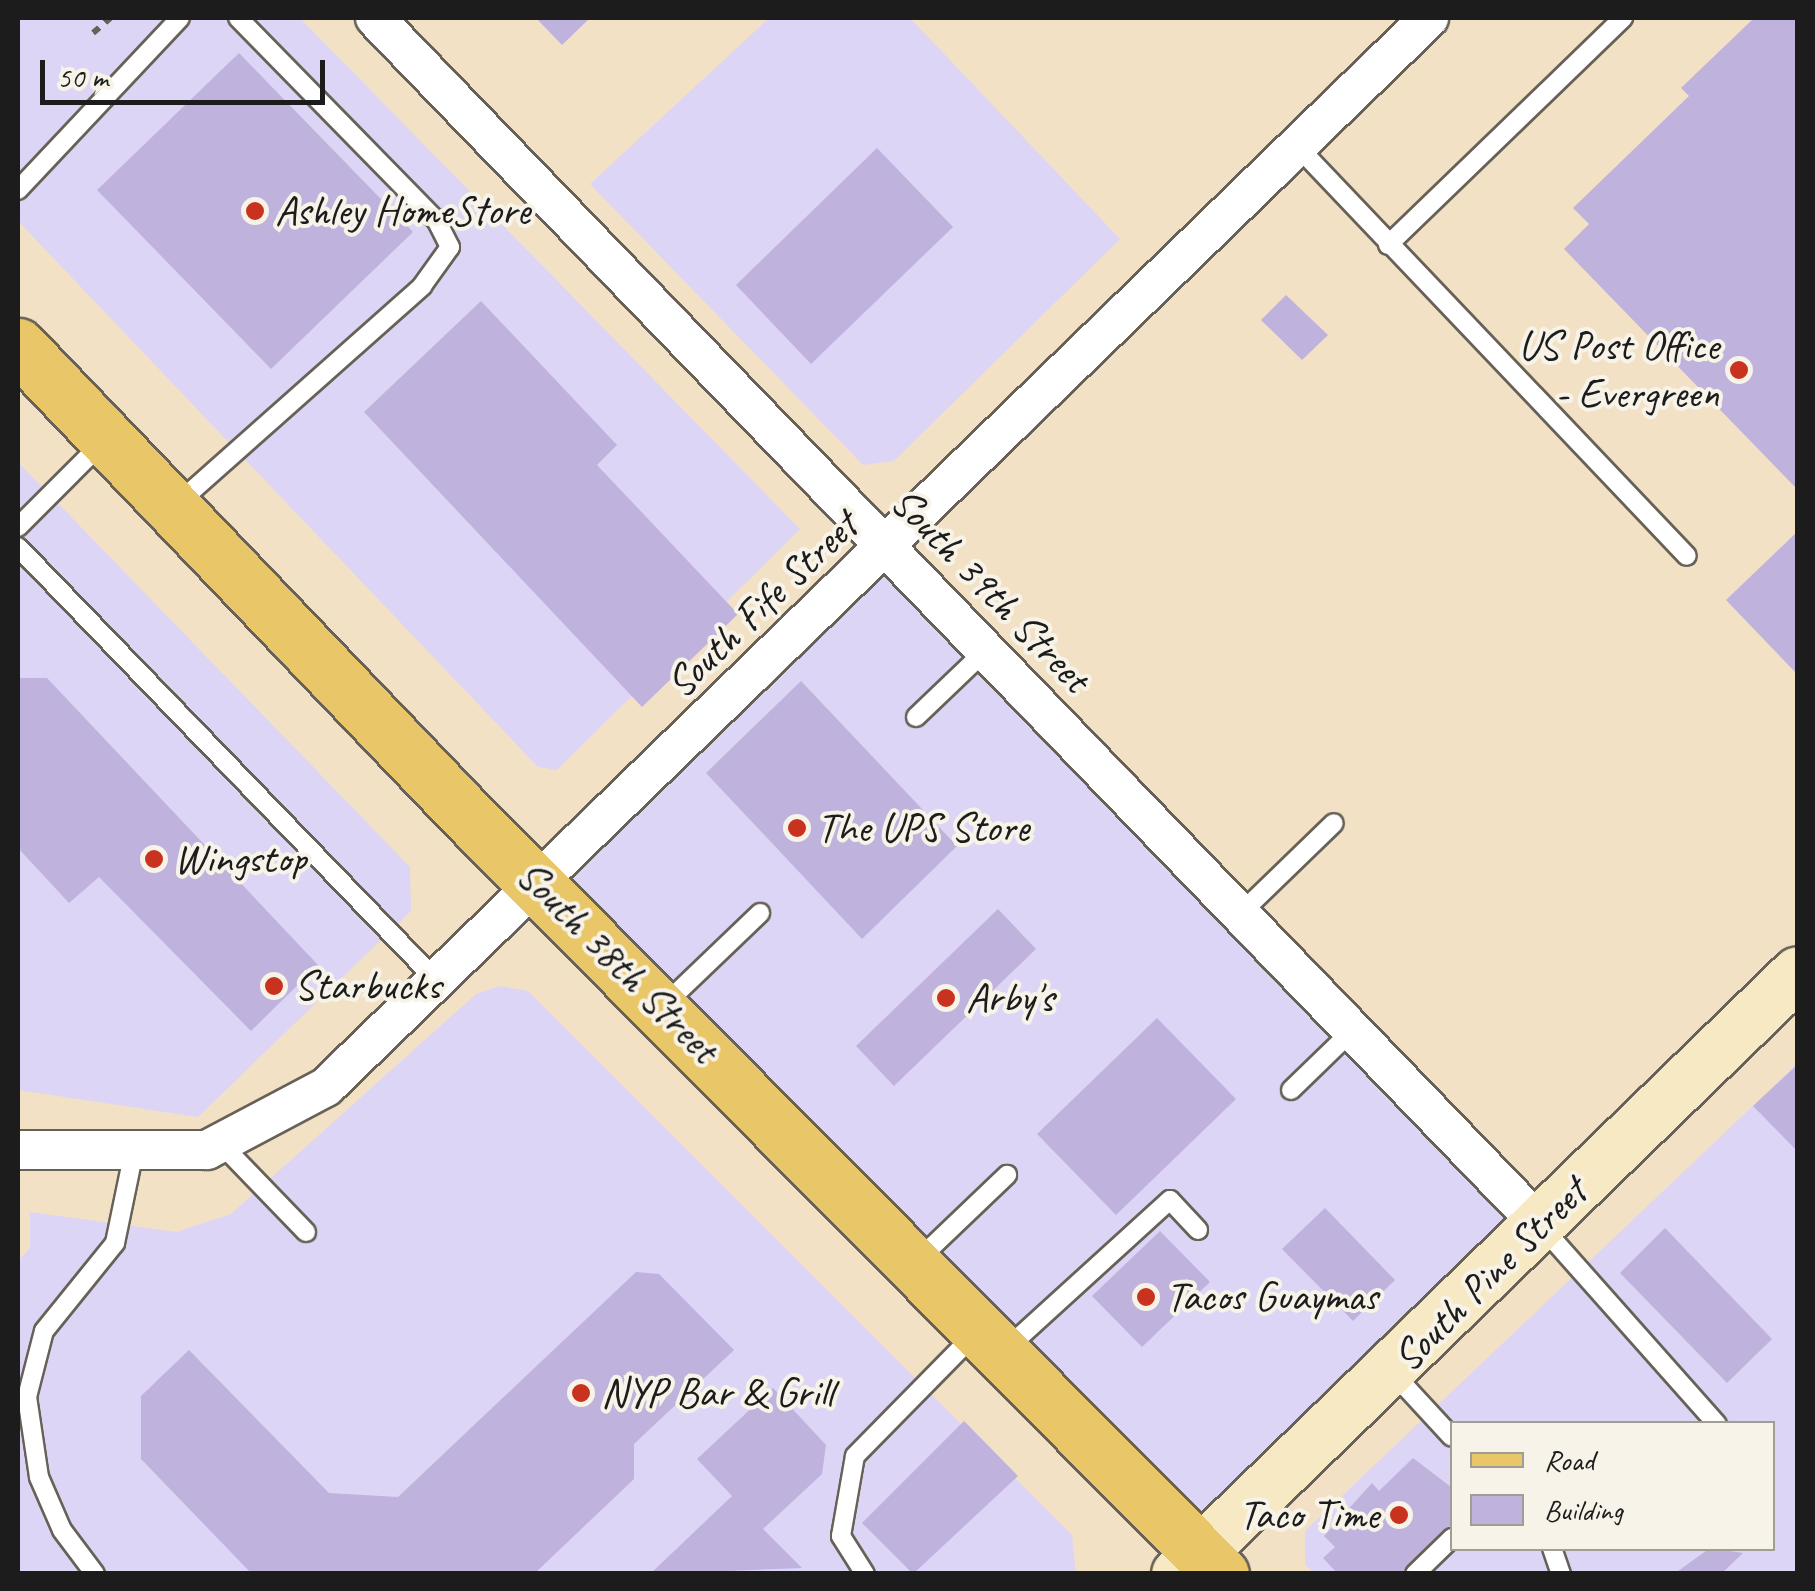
<!DOCTYPE html>
<html>
<head>
<meta charset="utf-8">
<style>
	body { margin:0 }
	#map { position:relative; width:1815px; height:1591px; overflow:hidden; background:#f2e1c5; font-family:Caveat,sans-serif }
	div>[style] { position:absolute }
	[style*='--x'] { left:calc(var(--x)*1px); top:calc(var(--y)*1px); width:calc(var(--w)*1px); rotate:calc(var(--a)*1deg) }
	.built>* { inset:0; background:#ddd5f6 }
	.building>* { inset:0; background:#bfb2dd }
	.path>* { height:6px; margin-top:-3px; transform-origin:0; background:repeating-linear-gradient(90deg,#676157 0 8px,transparent 0 16px) }
	.roads { filter:drop-shadow(2px 0 #676157) drop-shadow(-2px 0 #676157) drop-shadow(0 2px #676157) drop-shadow(0 -2px #676157) }
	.lane>* { height:18px; margin:-9px; padding:0 9px; transform-origin:9px; border-radius:9px; background:#fff }
	.street>* { height:38px; margin:-19px; padding:0 19px; transform-origin:19px; border-radius:19px; background:#fff }
	.secondary>* { height:52px; margin:-26px; padding:0 26px; transform-origin:26px; border-radius:26px; background:#f6e9c3 }
	.primary>* { height:55px; margin:-27.5px; padding:0 27.5px; transform-origin:27.5px; border-radius:27.5px; background:#e9c769 }
	.dots>* { width:28px; height:28px; translate:-50% -50%; box-sizing:border-box; border:5px solid #f7f3e8; border-radius:50% }
	span { translate:-50% -50%; white-space:nowrap; text-align:center; line-height:1.15; -webkit-text-stroke:8px #f7f3e8; paint-order:stroke }
	.poi-label { font-size:42px; color:#1c1c1c }
	.left { translate:0 -50%; text-align:left }
	.right { translate:-100% -50%; text-align:right }
	.street-label { font-size:42px; color:#1c1c1c }
	.frame { position:absolute; inset:0; border:20px solid #1c1c1c; pointer-events:none }
	.legend { position:absolute; left:1450px; top:1421px; width:325px; height:130px; box-sizing:border-box; background:#f7f3e8; border:2px solid #9f9d96; margin:0; padding:12px 18px; list-style:none; font-size:30px; color:#1c1c1c }
	.legend li { display:flex; align-items:center; gap:20px; height:50px }
	.legend b { width:50px; border:2px solid #9f9d96 }
	.scale { position:absolute; left:40px; top:60px; width:285px; height:45px; box-sizing:border-box; border:5px solid #1c1c1c; border-top:0; padding-left:12px; font-size:30px; line-height:35px; white-space:nowrap; color:#1c1c1c; -webkit-text-stroke:8px #f7f3e8; paint-order:stroke }
</style>
</head>
<body>
<div id="map">
	<div class="built">
		<div style="clip-path:polygon(18px 18px,300px 18px,800px 529px,557px 770px,538px 767px,18px 221px)"></div>
		<div style="clip-path:polygon(769px 18px,910px 18px,1120px 239px,894px 461px,863px 465px,590px 184px)"></div>
		<div style="clip-path:polygon(18px 462px,410px 867px,411px 911px,198px 1117px,18px 1090px)"></div>
		<div style="clip-path:polygon(887px 548px,1540px 1225px,1201px 1551px,538px 882px)"></div>
		<div style="clip-path:polygon(500px 986px,528px 991px,1072px 1535px,1076px 1574px,18px 1573px,18px 1261px,30px 1248px,30px 1212px,176px 1232px,231px 1214px,476px 994px)"></div>
		<div style="clip-path:polygon(evenodd,1797px 1064px,1797px 1573px,1315px 1574px,1305px 1564px,1305px 1531px,1797px 1064px,1452px 1424px,1772px 1424px,1772px 1548px,1452px 1548px,1452px 1424px)"></div>
	</div>
	<div class="building">
		<div style="clip-path:polygon(536px 18px,590px 18px,562px 45px)"></div>
		<div style="clip-path:polygon(1754px 18px,1798px 18px,1798px 490px,1564px 249px,1589px 224px,1573px 208px,1689px 96px,1681px 88px)"></div>
		<div style="clip-path:polygon(239px 53px,413px 232px,271px 369px,97px 190px)"></div>
		<div style="clip-path:polygon(877px 148px,953px 227px,811px 364px,736px 285px)"></div>
		<div style="clip-path:polygon(1286px 295px,1328px 335px,1302px 360px,1261px 320px)"></div>
		<div style="clip-path:polygon(481px 301px,617px 445px,597px 465px,738px 614px,642px 707px,364px 412px)"></div>
		<div style="clip-path:polygon(1798px 531px,1798px 675px,1726px 600px)"></div>
		<div style="clip-path:polygon(18px 678px,47px 678px,318px 965px,251px 1031px,99px 877px,69px 903px,18px 848px)"></div>
		<div style="clip-path:polygon(801px 681px,957px 846px,862px 939px,706px 773px)"></div>
		<div style="clip-path:polygon(998px 909px,1036px 949px,894px 1086px,856px 1046px)"></div>
		<div style="clip-path:polygon(1157px 1018px,1236px 1099px,1116px 1215px,1037px 1134px)"></div>
		<div style="clip-path:polygon(1798px 1064px,1798px 1152px,1753px 1106px)"></div>
		<div style="clip-path:polygon(1325px 1208px,1395px 1280px,1353px 1321px,1282px 1249px)"></div>
		<div style="clip-path:polygon(1665px 1228px,1772px 1339px,1727px 1383px,1620px 1273px)"></div>
		<div style="clip-path:polygon(1160px 1231px,1210px 1282px,1142px 1347px,1092px 1296px)"></div>
		<div style="clip-path:polygon(636px 1272px,659px 1274px,734px 1350px,634px 1444px,634px 1479px,534px 1574px,252px 1574px,141px 1459px,141px 1396px,189px 1350px,329px 1493px,398px 1497px)"></div>
		<div style="clip-path:polygon(773px 1388px,826px 1445px,822px 1474px,763px 1529px,802px 1568px,650px 1574px,732px 1496px,697px 1459px)"></div>
		<div style="clip-path:polygon(964px 1421px,1018px 1476px,913px 1574px,862px 1523px)"></div>
		<div style="clip-path:polygon(1413px 1458px,1451px 1487px,1452px 1524px,1401px 1574px,1338px 1574px,1323px 1558px,1335px 1547px,1324px 1536px,1372px 1483px,1379px 1491px)"></div>
		<div style="clip-path:polygon(1710px 1548px,1743px 1553px,1721px 1574px,1674px 1574px)"></div>
	</div>
	<div class="path">
		<div style="--x:93;--y:33;--w:23;--a:-41"></div>
	</div>
	<div class="roads">
		<div class="lane">
			<div style="--x:1298;--y:147;--w:564;--a:46.44"></div>
			<div style="--x:18;--y:190;--w:236;--a:-46.7"></div>
			<div style="--x:1388;--y:245;--w:327;--a:-44"></div>
			<div style="--x:178;--y:503;--w:327;--a:-41.6"></div>
			<div style="--x:422;--y:286;--w:48;--a:-54.3"></div>
			<div style="--x:450;--y:247;--w:30;--a:-117"></div>
			<div style="--x:436;--y:220;--w:283;--a:-134.4"></div>
			<div style="--x:18;--y:527;--w:117;--a:-45"></div>
			<div style="--x:18;--y:547;--w:602;--a:46.01"></div>
			<div style="--x:916;--y:717;--w:97;--a:-43.7"></div>
			<div style="--x:1241;--y:913;--w:129;--a:-44.1"></div>
			<div style="--x:662;--y:1007;--w:136;--a:-43.8"></div>
			<div style="--x:1291;--y:1090;--w:86;--a:-44.1"></div>
			<div style="--x:222;--y:1145;--w:121;--a:46"></div>
			<div style="--x:1541;--y:1226;--w:265;--a:48.4"></div>
			<div style="--x:919;--y:1259;--w:122;--a:-43.7"></div>
			<div style="--x:1005;--y:1350;--w:223;--a:-42.3"></div>
			<div style="--x:1170;--y:1200;--w:41;--a:47"></div>
			<div style="--x:1392;--y:1372;--w:88;--a:47.3"></div>
			<div style="--x:1552;--y:1548;--w:28;--a:71"></div>
			<div style="--x:95;--y:1574;--w:55;--a:-126.9"></div>
			<div style="--x:62;--y:1530;--w:58;--a:-113.5"></div>
			<div style="--x:39;--y:1477;--w:81;--a:-98.5"></div>
			<div style="--x:27;--y:1397;--w:68;--a:-75.6"></div>
			<div style="--x:44;--y:1331;--w:113;--a:-51.1"></div>
			<div style="--x:115;--y:1243;--w:89;--a:-78.3"></div>
			<div style="--x:865;--y:1574;--w:45;--a:-122.3"></div>
			<div style="--x:841;--y:1536;--w:81;--a:-80.1"></div>
			<div style="--x:855;--y:1456;--w:171;--a:-45.5"></div>
			<div style="--x:1415;--y:1574;--w:52;--a:-44.2"></div>
		</div>
		<div class="street">
			<div style="--x:375;--y:18;--w:1678;--a:46.01"></div>
			<div style="--x:18;--y:1150;--w:189;--a:0"></div>
			<div style="--x:207;--y:1150;--w:135;--a:-27.9"></div>
			<div style="--x:326;--y:1087;--w:1536;--a:-44.1"></div>
		</div>
		<div class="secondary">
			<div style="--x:1178;--y:1574;--w:863;--a:-44.11"></div>
		</div>
		<div class="primary">
			<div style="--x:18;--y:346;--w:641;--a:46.26"></div>
			<div style="--x:461;--y:809;--w:1078;--a:45.19"></div>
		</div>
	</div>
	<div class="dots">
		<div style="left:255px;top:211px;background:#c8321e"></div>
		<div style="left:1739px;top:370px;background:#c8321e"></div>
		<div style="left:797px;top:828px;background:#c8321e"></div>
		<div style="left:154px;top:859px;background:#c8321e"></div>
		<div style="left:274px;top:986px;background:#c8321e"></div>
		<div style="left:946px;top:998px;background:#c8321e"></div>
		<div style="left:1146px;top:1297px;background:#c8321e"></div>
		<div style="left:581px;top:1393px;background:#c8321e"></div>
		<div style="left:1399px;top:1515px;background:#c8321e"></div>
	</div>
	<div class="poi-label">
		<span class="left" style="left:275px;top:211px">Ashley HomeStore</span>
		<span class="right" style="left:1719px;top:370px">US Post Office<br>- Evergreen</span>
		<span class="left" style="left:817px;top:828px">The UPS Store</span>
		<span class="left" style="left:174px;top:859px">Wingstop</span>
		<span class="left" style="left:294px;top:986px">Starbucks</span>
		<span class="left" style="left:966px;top:998px">Arby's</span>
		<span class="left" style="left:1166px;top:1297px">Tacos Guaymas</span>
		<span class="left" style="left:601px;top:1393px">NYP Bar &amp; Grill</span>
		<span class="right" style="left:1379px;top:1515px">Taco Time</span>
	</div>
	<div class="street-label">
		<span style="left:990px;top:590px;rotate:46deg">South 39th Street</span>
		<span style="left:762px;top:605px;rotate:-44deg">South Fife Street</span>
		<span style="left:617px;top:962px;rotate:45deg">South 38th Street</span>
		<span style="left:1490px;top:1275px;rotate:-45deg">South Pine Street</span>
	</div>
	<div class="frame"></div>
	<ul class="legend">
	<li><b style="height:12px;background:#e9c769"></b>Road</li>
	<li><b style="height:28px;background:#bfb2dd"></b>Building</li>
	</ul>
	<div class="scale">50 m</div>
</div>
</body>
</html>
